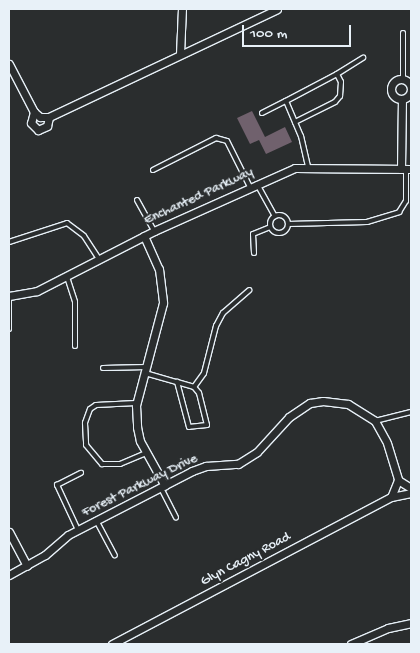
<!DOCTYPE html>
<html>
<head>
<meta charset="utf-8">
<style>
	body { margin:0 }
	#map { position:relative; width:420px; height:653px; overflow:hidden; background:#2a2d2e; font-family:"Gochi Hand",sans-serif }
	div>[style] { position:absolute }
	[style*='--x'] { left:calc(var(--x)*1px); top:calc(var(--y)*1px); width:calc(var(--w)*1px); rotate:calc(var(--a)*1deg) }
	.building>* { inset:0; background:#70616d }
	.roads { filter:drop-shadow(1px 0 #e8f1f8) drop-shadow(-1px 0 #e8f1f8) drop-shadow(0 1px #e8f1f8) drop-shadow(0 -1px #e8f1f8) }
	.service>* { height:4px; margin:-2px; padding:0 2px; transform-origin:2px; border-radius:2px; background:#2a2d2e }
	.service>.ring { margin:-2px; padding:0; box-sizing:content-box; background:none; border:4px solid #2a2d2e; border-radius:50% }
	.minor>* { height:7px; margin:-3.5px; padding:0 3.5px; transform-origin:3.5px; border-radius:3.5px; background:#2a2d2e }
	.minor>.ring { margin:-3.5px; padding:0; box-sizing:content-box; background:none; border:7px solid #2a2d2e; border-radius:50% }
	span { translate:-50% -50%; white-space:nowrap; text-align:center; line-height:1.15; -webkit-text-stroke:4px #2a2d2e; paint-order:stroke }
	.street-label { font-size:14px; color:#e8f1f8 }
	.frame { position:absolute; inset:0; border:10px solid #e8f1f8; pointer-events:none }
	.scale { position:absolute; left:242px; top:25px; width:109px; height:22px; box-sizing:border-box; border:2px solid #e8f1f8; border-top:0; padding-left:6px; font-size:15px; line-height:18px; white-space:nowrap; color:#e8f1f8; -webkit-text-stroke:4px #2a2d2e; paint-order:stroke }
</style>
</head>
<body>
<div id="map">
	<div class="building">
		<div style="clip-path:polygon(252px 111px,265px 137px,285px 127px,292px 142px,266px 154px,259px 140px,250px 144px,237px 118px)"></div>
	</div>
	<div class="roads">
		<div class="service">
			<div style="--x:337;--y:74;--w:31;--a:-32"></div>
			<div style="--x:403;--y:80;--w:47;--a:-90"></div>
			<div style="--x:262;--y:113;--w:27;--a:-27"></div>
			<div style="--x:295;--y:122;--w:45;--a:-26.6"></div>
			<div style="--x:335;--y:102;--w:8;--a:-50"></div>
			<div style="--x:340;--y:96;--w:14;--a:-86"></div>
			<div style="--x:341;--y:82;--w:9;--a:-117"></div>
			<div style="--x:337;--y:74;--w:58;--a:152.1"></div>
			<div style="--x:286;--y:101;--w:38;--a:67"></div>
			<div style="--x:301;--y:136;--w:32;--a:77"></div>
			<div style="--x:153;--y:170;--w:71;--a:-26.9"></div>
			<div style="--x:216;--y:138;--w:11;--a:15"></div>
			<div style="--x:227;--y:141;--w:51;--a:63.4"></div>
			<div style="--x:257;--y:184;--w:37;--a:61"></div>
			<div style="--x:137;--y:200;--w:35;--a:61"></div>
			<div class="ring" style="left:270px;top:215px;width:14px;height:14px"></div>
			<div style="--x:288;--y:224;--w:79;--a:-1.5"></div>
			<div style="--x:367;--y:222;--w:34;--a:-17"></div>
			<div style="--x:399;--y:212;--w:13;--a:-58"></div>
			<div style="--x:406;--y:201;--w:32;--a:-90"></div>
			<div style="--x:9;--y:242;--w:61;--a:-18.1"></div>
			<div style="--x:67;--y:223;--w:21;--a:37"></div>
			<div style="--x:84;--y:236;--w:27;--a:57"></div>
			<div style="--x:254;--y:253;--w:19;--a:-93"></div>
			<div style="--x:253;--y:234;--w:18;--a:-22"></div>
			<div style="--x:67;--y:277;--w:26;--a:72"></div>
			<div style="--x:75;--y:302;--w:44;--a:90"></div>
			<div style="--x:9;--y:329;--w:33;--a:-90"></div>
			<div style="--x:103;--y:368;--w:44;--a:-1.3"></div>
			<div style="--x:145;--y:373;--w:33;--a:16"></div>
			<div style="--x:177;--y:382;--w:18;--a:16"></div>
			<div style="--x:194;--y:387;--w:8;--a:50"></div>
			<div style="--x:199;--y:393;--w:33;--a:76"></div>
			<div style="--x:207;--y:425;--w:18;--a:174"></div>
			<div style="--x:189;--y:427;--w:47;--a:-104.9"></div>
			<div style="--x:194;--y:387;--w:17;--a:-54"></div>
			<div style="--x:204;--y:373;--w:49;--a:-75.7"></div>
			<div style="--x:216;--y:326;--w:15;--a:-62"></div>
			<div style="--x:223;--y:313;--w:35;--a:-41"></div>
			<div style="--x:136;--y:403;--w:40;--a:177.1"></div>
			<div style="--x:96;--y:405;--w:7;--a:146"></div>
			<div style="--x:90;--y:409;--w:15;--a:110"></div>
			<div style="--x:85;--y:423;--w:22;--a:87"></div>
			<div style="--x:86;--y:445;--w:25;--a:50"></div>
			<div style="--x:102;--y:464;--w:18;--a:0"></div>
			<div style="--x:120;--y:464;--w:28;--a:-23"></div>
			<div style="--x:375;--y:421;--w:37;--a:-14"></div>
			<div style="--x:161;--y:488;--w:33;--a:63"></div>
			<div style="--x:96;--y:520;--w:40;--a:62"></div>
			<div style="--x:78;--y:530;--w:50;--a:-115"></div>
			<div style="--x:57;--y:485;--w:27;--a:-27"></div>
		</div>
		<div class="minor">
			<div style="--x:180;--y:54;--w:45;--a:-87.5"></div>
			<div style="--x:9;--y:64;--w:54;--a:62.5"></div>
			<div style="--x:34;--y:112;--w:8;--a:40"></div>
			<div style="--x:40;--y:117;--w:9;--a:0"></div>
			<div style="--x:49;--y:117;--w:252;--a:-25.3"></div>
			<div class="ring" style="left:391px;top:79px;width:13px;height:13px"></div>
			<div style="--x:34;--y:112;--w:11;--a:105"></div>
			<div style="--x:31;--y:123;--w:10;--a:45"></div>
			<div style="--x:38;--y:130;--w:10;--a:-24"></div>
			<div style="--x:47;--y:126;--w:9;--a:-77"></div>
			<div style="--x:401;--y:169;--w:70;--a:-89.2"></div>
			<div style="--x:144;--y:236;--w:36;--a:66"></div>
			<div style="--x:159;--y:269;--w:34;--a:83"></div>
			<div style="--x:163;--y:303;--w:106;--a:104.8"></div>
			<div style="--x:136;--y:405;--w:22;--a:87"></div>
			<div style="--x:137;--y:427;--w:14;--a:78"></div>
			<div style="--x:140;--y:441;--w:51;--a:60.9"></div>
			<div style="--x:9;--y:296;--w:28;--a:-10"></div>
			<div style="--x:37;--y:291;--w:131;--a:-27.1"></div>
			<div style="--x:154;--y:231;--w:154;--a:-24.1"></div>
			<div style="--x:295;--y:168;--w:116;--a:0.5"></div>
			<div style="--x:387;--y:443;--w:39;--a:73"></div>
			<div style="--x:398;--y:480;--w:18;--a:112"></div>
			<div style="--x:398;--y:480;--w:15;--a:32"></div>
			<div style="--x:9;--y:532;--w:38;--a:62"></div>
			<div style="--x:9;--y:575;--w:41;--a:-29.1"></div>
			<div style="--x:45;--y:555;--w:30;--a:-41"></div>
			<div style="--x:68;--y:535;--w:140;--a:-27.3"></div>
			<div style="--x:192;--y:471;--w:15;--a:-20"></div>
			<div style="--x:206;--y:466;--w:32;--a:-4"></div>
			<div style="--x:238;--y:464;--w:22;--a:-32"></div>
			<div style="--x:257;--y:452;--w:47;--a:-47.6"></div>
			<div style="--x:289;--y:417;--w:25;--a:-34"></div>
			<div style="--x:310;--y:403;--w:13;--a:-9"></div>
			<div style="--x:323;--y:401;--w:25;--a:7"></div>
			<div style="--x:348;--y:404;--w:32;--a:32"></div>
			<div style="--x:375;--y:421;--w:23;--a:61"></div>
			<div style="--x:112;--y:644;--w:315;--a:-27.8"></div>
			<div style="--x:391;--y:497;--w:20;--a:-11"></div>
			<div style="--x:351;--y:644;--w:40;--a:-23.4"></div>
			<div style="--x:388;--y:628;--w:24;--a:-12"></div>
		</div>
	</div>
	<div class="street-label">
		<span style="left:199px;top:197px;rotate:-25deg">Enchanted Parkway</span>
		<span style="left:140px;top:486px;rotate:-26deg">Forest Parkway Drive</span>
		<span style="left:246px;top:560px;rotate:-28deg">Glyn Cagny Road</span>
	</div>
	<div class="frame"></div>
	<div class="scale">100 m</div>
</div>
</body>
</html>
